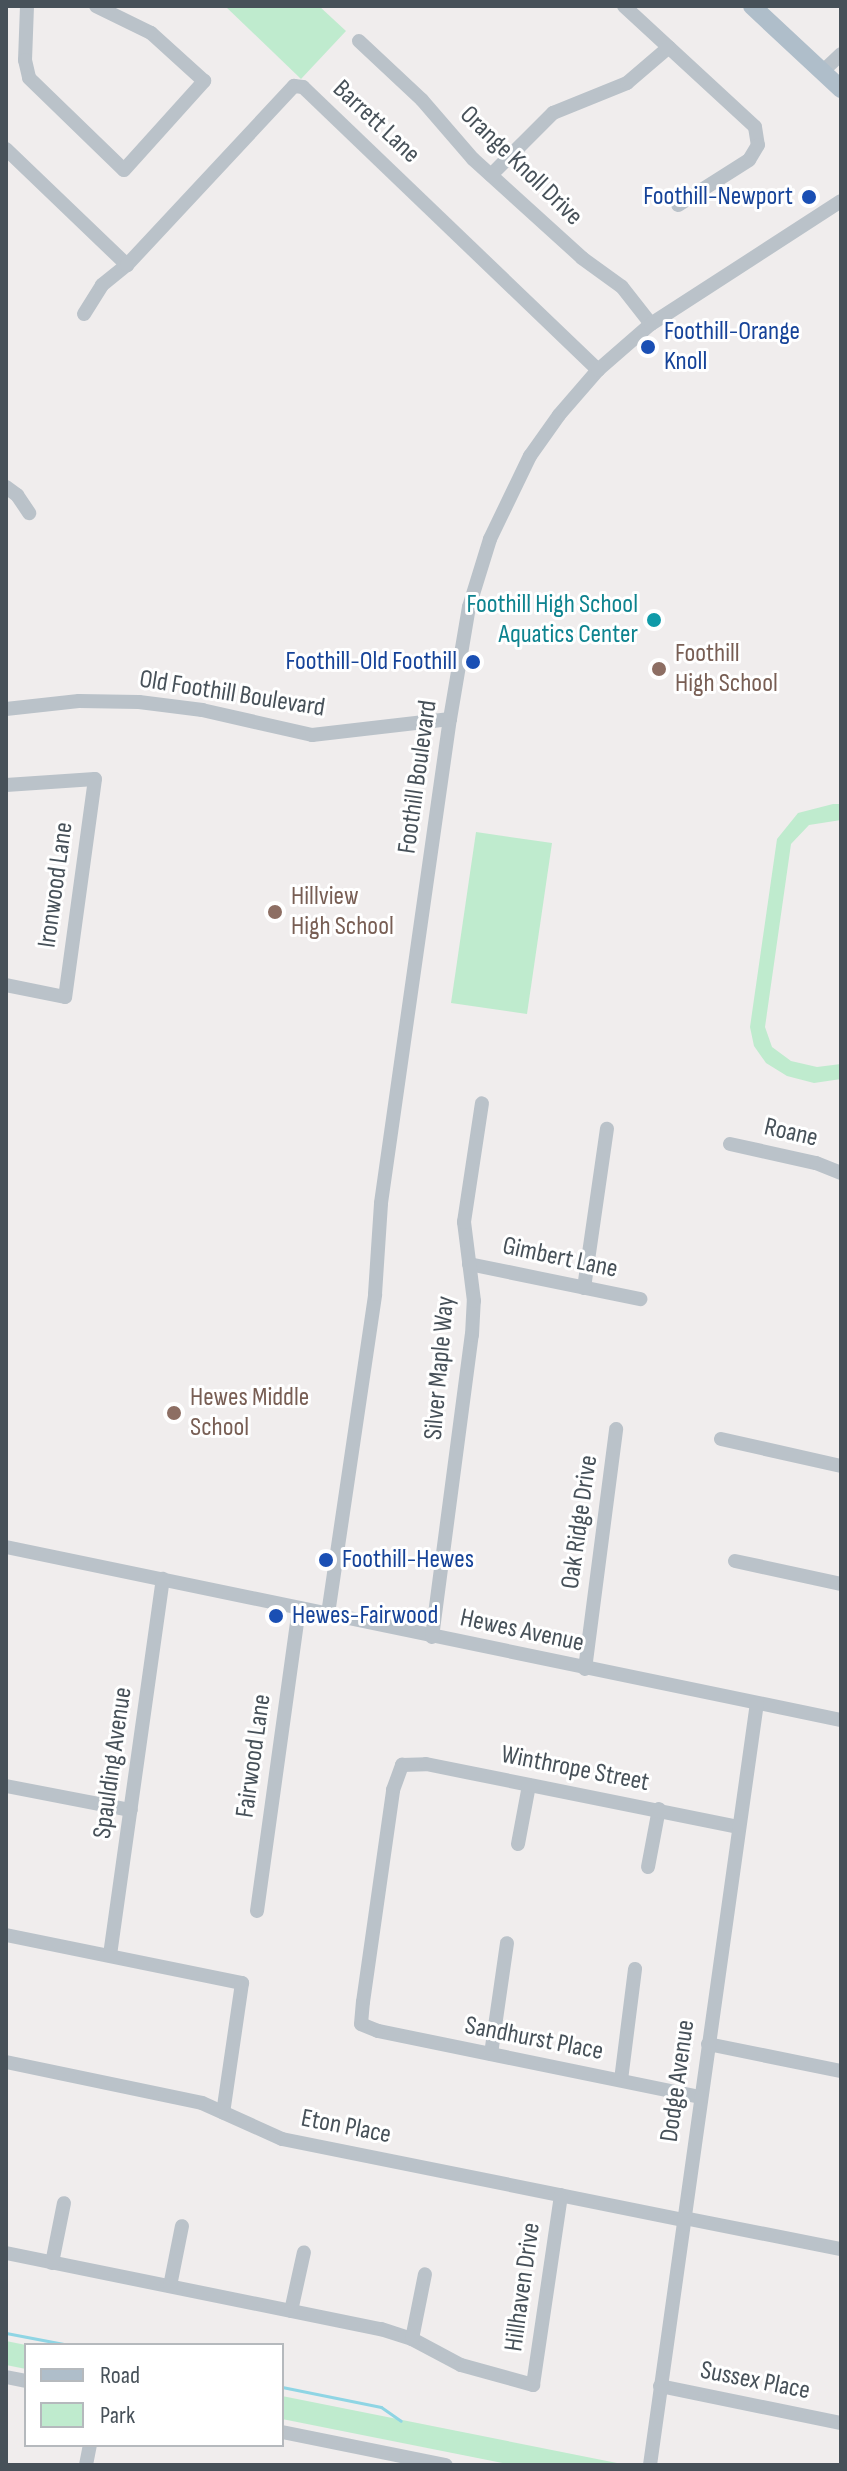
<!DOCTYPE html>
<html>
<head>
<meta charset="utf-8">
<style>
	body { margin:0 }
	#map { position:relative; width:847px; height:2471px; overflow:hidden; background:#f0eded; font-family:"Sofia Sans Condensed",sans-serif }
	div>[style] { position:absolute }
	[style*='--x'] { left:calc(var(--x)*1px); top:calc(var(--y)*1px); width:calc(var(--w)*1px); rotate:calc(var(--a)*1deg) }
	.green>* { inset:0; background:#bfebce }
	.stream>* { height:3px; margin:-1.5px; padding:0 1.5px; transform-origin:1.5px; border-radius:1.5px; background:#8fd5e4 }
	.minor>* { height:14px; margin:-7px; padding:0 7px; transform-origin:7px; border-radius:7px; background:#bac2c9 }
	.major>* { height:18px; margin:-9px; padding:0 9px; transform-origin:9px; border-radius:9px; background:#afbeca }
	.dots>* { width:22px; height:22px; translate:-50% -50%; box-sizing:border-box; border:4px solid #fff; border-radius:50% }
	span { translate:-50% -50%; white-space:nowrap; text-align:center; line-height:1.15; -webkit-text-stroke:6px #fff; paint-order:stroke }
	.street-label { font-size:26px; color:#475159 }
	.transit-label { font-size:26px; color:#164399 }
	.right { translate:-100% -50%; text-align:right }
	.left { translate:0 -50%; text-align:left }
	.culture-label { font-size:26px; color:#0d838f }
	.education-label { font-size:26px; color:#785e54 }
	.frame { position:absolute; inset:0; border:8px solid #475159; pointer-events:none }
	.legend { position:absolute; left:24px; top:2343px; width:260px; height:104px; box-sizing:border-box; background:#fff; border:2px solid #b5b9bd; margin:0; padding:10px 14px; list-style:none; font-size:24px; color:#475159 }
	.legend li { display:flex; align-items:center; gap:16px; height:40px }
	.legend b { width:40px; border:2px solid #b5b9bd }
</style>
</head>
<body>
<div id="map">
	<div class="green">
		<div style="clip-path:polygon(225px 6px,319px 6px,346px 31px,301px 79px)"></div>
		<div style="clip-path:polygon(833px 804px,841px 804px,841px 820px,809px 825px,791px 844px,765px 1027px,772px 1047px,791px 1061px,817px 1067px,841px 1064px,841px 1079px,814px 1083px,787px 1076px,766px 1063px,754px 1046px,750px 1027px,777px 839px,798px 813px)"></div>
		<div style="clip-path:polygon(476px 832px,552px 843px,527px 1014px,451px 1003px)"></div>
		<div style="clip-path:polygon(6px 2341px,26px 2345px,26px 2369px,6px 2365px)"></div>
		<div style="clip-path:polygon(282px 2396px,627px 2465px,513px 2465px,282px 2419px)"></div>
	</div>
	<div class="stream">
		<div style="--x:6;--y:2333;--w:64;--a:10.8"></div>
		<div style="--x:282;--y:2387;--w:101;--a:11.4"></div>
		<div style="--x:381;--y:2407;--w:24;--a:35"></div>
	</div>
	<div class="minor">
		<div style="--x:27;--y:6;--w:54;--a:92.1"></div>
		<div style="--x:25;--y:60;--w:18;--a:77"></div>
		<div style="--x:29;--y:78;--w:132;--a:44.1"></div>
		<div style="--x:124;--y:170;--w:120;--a:-48"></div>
		<div style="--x:204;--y:81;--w:72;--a:-137.8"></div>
		<div style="--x:151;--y:33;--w:61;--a:-153.9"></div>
		<div style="--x:624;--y:6;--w:178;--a:42.7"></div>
		<div style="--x:755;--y:127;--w:18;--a:81"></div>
		<div style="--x:758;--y:145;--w:17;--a:121"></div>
		<div style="--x:749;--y:160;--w:84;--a:147.6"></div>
		<div style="--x:359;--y:41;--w:86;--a:43.1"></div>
		<div style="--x:422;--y:100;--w:78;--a:49.2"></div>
		<div style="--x:473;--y:159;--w:147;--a:42.2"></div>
		<div style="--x:582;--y:258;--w:49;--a:35.9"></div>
		<div style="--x:622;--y:287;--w:47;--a:51.9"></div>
		<div style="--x:823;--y:71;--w:25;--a:-43"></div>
		<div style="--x:6;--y:149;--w:168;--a:43.8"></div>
		<div style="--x:491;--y:175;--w:88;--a:-45"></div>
		<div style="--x:553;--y:113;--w:80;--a:-22.1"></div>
		<div style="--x:627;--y:83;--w:55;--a:-40.6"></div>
		<div style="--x:84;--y:314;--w:34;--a:-58"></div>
		<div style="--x:102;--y:285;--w:32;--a:-39"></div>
		<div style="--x:127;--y:265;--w:245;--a:-47"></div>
		<div style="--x:294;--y:86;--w:9;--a:6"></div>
		<div style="--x:303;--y:87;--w:409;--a:43.8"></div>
		<div style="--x:6;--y:487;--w:14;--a:36"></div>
		<div style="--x:17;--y:495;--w:22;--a:56"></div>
		<div style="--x:6;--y:709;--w:73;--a:-6.3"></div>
		<div style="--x:79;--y:701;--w:60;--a:1"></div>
		<div style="--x:139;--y:702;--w:64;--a:7.2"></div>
		<div style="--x:202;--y:710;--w:113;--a:12.8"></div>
		<div style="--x:312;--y:735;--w:139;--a:-6.6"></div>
		<div style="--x:6;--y:785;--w:89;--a:-3.9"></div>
		<div style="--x:95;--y:779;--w:220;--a:97.8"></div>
		<div style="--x:65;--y:997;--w:60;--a:-168.5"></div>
		<div style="--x:730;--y:1144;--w:88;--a:12.5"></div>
		<div style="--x:816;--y:1163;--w:27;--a:22"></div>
		<div style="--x:469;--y:1264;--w:175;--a:11.6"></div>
		<div style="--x:584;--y:1288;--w:161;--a:-81.8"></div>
		<div style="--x:721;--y:1439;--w:123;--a:12.7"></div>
		<div style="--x:6;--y:1547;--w:853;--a:11.71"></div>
		<div style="--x:735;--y:1561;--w:108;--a:12.2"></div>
		<div style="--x:328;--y:1614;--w:323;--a:-81.6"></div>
		<div style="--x:375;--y:1294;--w:91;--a:-86.2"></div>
		<div style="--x:381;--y:1203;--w:489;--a:-81.9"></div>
		<div style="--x:450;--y:719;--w:114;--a:-80.4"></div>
		<div style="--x:469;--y:607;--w:71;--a:-72.8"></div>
		<div style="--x:490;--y:539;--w:92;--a:-64.3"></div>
		<div style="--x:530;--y:456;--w:50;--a:-54.7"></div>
		<div style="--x:559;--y:415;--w:60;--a:-49.1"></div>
		<div style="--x:598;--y:370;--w:70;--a:-41"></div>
		<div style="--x:651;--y:324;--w:226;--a:-32.9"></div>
		<div style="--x:432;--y:1637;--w:305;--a:-82.5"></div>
		<div style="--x:472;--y:1335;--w:34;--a:-87"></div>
		<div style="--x:474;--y:1301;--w:80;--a:-97.2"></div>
		<div style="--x:464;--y:1222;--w:120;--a:-81.4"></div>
		<div style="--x:585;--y:1669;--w:242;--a:-82.6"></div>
		<div style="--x:6;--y:1786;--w:127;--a:10.9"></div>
		<div style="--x:518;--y:1844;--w:60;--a:-79.4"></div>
		<div style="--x:648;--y:1867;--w:59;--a:-79.3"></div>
		<div style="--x:257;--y:1911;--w:306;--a:-82.1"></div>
		<div style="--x:6;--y:1935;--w:241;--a:11.5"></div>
		<div style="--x:242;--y:1983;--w:131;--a:98.3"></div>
		<div style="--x:110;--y:1955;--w:380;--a:-82"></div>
		<div style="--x:708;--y:2044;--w:136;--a:11.5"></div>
		<div style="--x:491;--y:2054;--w:112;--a:-81.8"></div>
		<div style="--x:6;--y:2062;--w:200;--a:11.8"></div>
		<div style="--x:202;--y:2103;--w:88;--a:24.2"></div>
		<div style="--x:282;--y:2139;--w:410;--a:11.4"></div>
		<div style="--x:621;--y:2080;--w:112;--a:-82.8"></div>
		<div style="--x:700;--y:2097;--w:329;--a:-168.4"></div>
		<div style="--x:378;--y:2031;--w:18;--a:-158"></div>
		<div style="--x:361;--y:2024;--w:22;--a:-85"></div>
		<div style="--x:363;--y:2002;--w:214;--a:-81.9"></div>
		<div style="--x:393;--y:1790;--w:27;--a:-70"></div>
		<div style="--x:402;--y:1765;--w:24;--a:-2"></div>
		<div style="--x:426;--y:1764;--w:318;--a:11.4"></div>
		<div style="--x:684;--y:2218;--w:160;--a:11.2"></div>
		<div style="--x:6;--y:2253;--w:383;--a:11.5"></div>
		<div style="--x:381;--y:2329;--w:33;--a:18"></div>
		<div style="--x:412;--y:2339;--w:55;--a:28"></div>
		<div style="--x:461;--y:2365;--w:75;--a:15.5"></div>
		<div style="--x:533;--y:2385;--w:192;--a:-81.6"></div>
		<div style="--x:52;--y:2263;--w:61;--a:-78.7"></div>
		<div style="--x:170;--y:2286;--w:61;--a:-78.7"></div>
		<div style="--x:291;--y:2311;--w:60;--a:-77.6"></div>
		<div style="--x:412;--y:2339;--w:66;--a:-78.7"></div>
		<div style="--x:6;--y:2377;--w:20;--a:11"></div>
		<div style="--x:660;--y:2386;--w:185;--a:11.6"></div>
		<div style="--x:282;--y:2432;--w:167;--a:11.4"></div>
		<div style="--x:86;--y:2465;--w:20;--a:-79"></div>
		<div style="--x:650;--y:2465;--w:769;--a:-82.01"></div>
	</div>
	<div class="major">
		<div style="--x:752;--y:6;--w:122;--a:43"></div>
	</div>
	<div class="dots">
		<div style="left:809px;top:197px;background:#1a4fb4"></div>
		<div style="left:648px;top:347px;background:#1a4fb4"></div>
		<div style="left:654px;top:620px;background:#0f9aa8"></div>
		<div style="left:473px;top:662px;background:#1a4fb4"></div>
		<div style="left:659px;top:669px;background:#8d6e63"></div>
		<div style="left:275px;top:912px;background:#8d6e63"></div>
		<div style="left:174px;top:1413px;background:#8d6e63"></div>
		<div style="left:326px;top:1560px;background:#1a4fb4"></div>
		<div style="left:276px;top:1616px;background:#1a4fb4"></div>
	</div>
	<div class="street-label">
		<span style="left:376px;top:122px;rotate:43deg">Barrett Lane</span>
		<span style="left:521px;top:166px;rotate:44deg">Orange Knoll Drive</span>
		<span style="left:232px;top:694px;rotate:9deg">Old Foothill Boulevard</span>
		<span style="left:418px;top:777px;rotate:-82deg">Foothill Boulevard</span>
		<span style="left:56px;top:885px;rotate:-82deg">Ironwood Lane</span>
		<span style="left:791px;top:1133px;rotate:13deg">Roane</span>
		<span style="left:560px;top:1258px;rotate:12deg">Gimbert Lane</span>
		<span style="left:440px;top:1368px;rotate:-85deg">Silver Maple Way</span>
		<span style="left:580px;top:1522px;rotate:-82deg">Oak Ridge Drive</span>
		<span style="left:522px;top:1631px;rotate:12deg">Hewes Avenue</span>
		<span style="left:254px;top:1756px;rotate:-82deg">Fairwood Lane</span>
		<span style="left:113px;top:1763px;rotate:-82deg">Spaulding Avenue</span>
		<span style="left:575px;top:1769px;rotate:11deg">Winthrope Street</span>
		<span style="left:534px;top:2039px;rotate:11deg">Sandhurst Place</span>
		<span style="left:678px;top:2081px;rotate:-82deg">Dodge Avenue</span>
		<span style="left:346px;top:2127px;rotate:11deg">Eton Place</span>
		<span style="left:523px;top:2287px;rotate:-82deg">Hillhaven Drive</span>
		<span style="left:755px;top:2381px;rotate:11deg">Sussex Place</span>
	</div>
	<div class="transit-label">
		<span class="right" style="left:793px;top:197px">Foothill-Newport</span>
		<span class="left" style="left:664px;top:347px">Foothill-Orange<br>Knoll</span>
		<span class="right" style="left:457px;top:662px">Foothill-Old Foothill</span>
		<span class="left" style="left:342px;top:1560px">Foothill-Hewes</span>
		<span class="left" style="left:292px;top:1616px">Hewes-Fairwood</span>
	</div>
	<div class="culture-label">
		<span class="right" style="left:638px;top:620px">Foothill High School<br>Aquatics Center</span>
	</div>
	<div class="education-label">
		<span class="left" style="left:675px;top:669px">Foothill<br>High School</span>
		<span class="left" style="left:291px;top:912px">Hillview<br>High School</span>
		<span class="left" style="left:190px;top:1413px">Hewes Middle<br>School</span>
	</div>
	<div class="frame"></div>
	<ul class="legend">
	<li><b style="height:10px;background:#afbeca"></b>Road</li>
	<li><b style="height:22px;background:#bfebce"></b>Park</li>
	</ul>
</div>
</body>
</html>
